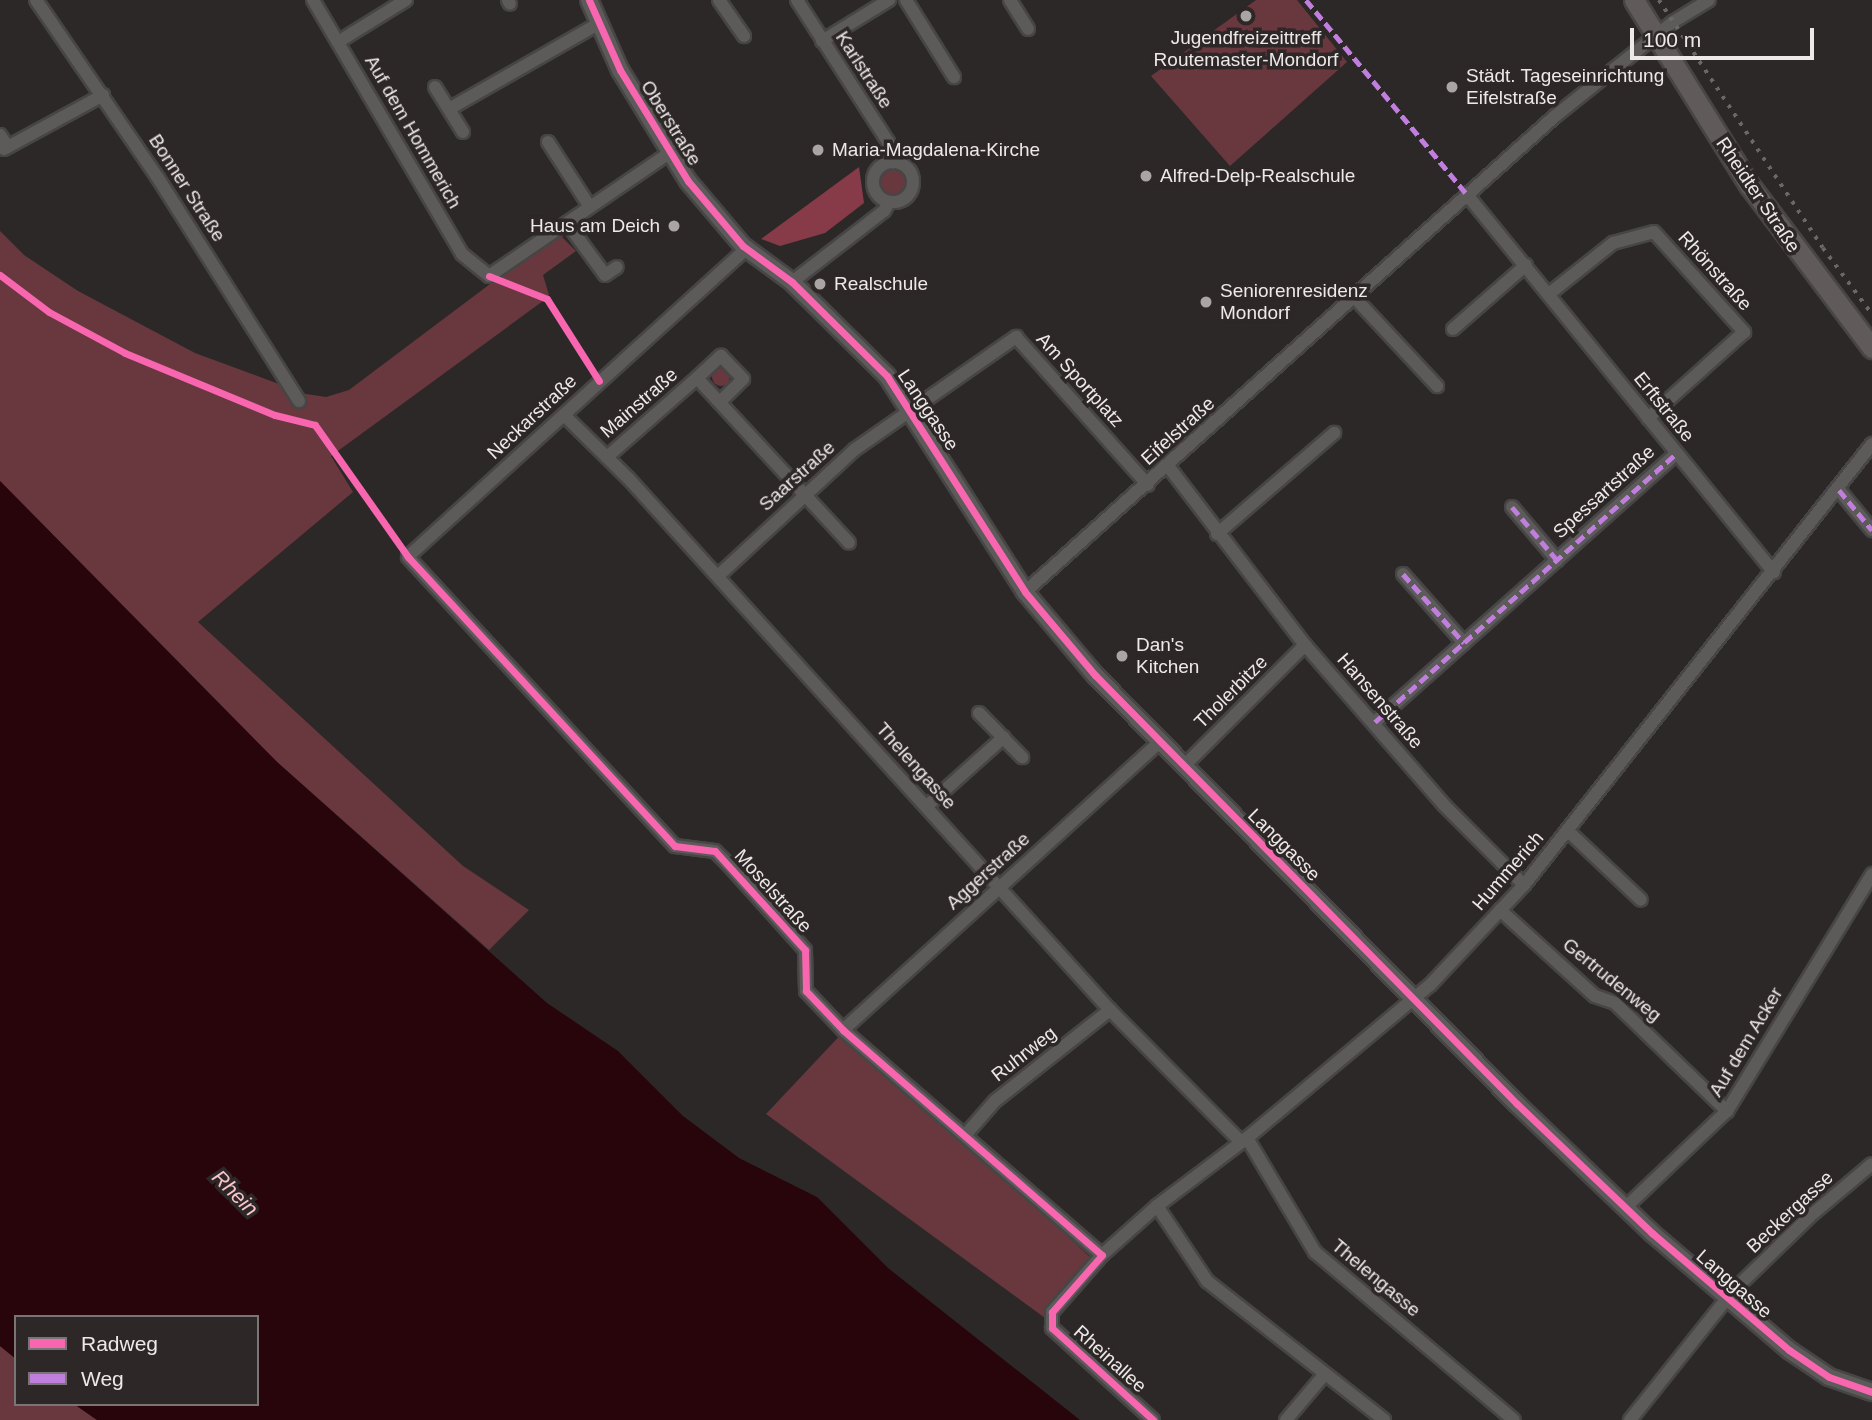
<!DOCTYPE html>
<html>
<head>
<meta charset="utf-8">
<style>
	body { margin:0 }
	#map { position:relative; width:1872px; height:1420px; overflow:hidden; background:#2c2828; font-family:Helvetica,sans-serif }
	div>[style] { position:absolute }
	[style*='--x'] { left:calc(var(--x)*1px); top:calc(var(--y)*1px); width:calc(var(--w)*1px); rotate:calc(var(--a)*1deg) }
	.green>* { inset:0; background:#69373e }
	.round { border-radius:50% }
	.forest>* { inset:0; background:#873a47 }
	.water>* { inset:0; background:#28040b }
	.roads { filter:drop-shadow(2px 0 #474545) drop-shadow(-2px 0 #474545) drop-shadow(0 2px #474545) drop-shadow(0 -2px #474545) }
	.minor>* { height:12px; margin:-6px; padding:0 6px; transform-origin:6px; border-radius:6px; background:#5d5a5a }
	.minor>.ring { margin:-6px; padding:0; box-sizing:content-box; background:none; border:12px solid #5d5a5a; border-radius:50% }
	.tertiary>* { height:16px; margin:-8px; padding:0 8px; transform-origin:8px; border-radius:8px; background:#5d5a5a }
	.secondary>* { height:19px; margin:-9.5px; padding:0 9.5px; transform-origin:9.5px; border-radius:9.5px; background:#615a5b }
	.rail>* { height:3.5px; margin-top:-1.75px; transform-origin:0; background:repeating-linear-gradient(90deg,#696767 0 3.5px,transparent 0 10.5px) }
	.quiet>* { height:5px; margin-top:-2.5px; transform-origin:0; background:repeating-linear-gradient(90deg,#c07fdc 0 10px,transparent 0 15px) }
	.cycleway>* { height:7px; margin:-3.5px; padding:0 3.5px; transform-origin:3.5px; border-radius:3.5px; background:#f766af }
	.dots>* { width:19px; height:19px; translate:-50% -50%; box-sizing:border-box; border:4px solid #2d2727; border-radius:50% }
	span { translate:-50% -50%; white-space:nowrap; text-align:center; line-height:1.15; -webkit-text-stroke:7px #2d2727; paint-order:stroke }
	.poi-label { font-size:19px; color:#ede9e9 }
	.left { translate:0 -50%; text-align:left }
	.right { translate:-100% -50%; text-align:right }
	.street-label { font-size:19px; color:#ede9e9 }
	.water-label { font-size:21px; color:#f9c5ca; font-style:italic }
	.legend { position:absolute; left:14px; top:1315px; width:245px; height:91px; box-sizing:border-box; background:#2d2727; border:2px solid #7a7575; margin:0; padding:9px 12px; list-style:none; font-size:21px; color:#ede9e9 }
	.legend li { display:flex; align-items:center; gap:14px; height:35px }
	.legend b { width:35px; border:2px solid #7a7575 }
	.scale { position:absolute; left:1630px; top:28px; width:184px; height:32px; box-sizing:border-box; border:4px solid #ede9e9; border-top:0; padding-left:9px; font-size:21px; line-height:24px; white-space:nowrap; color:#ede9e9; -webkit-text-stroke:5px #2d2727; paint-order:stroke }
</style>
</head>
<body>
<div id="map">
	<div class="green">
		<div style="clip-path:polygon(1256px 0,1297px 0,1347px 62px,1230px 166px,1151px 76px)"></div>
		<div class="round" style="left:877px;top:167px;width:30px;height:30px"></div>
		<div style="clip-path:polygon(0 231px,24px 255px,78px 291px,195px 353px,306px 394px,326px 397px,349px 390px,558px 233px,576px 251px,543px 275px,549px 295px,543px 301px,331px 456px,353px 492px,198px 622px,463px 866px,529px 910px,489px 950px,277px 762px,0 481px)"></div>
		<div class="round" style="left:712px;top:368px;width:18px;height:18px"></div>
		<div style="clip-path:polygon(847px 1028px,1093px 1260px,1045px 1318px,766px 1114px)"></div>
		<div style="clip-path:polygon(0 1346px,16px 1359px,16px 1404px,74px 1404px,97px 1420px,0 1420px)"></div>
	</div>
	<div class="forest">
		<div style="clip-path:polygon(859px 167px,864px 203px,825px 233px,780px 246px,761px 239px)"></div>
	</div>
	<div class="water">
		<div style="clip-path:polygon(0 481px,277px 762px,547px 1003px,618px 1051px,683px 1116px,739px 1158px,817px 1197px,888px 1268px,1080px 1420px,97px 1420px,74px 1404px,257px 1404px,257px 1317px,16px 1317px,16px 1359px,0 1346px)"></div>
	</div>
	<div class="roads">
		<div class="minor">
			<div style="--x:36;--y:0;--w:216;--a:55.6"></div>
			<div style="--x:158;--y:178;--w:264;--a:57.7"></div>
			<div style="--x:313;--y:0;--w:294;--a:59.6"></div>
			<div style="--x:462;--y:254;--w:35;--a:39"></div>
			<div style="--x:489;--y:276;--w:218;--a:-34.3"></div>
			<div style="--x:508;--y:0;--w:4;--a:63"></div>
			<div style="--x:719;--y:0;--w:44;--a:55.2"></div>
			<div style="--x:797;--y:0;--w:169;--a:57.3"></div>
			<div style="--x:888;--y:142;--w:21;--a:76"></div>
			<div style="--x:906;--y:0;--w:91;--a:58.1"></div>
			<div style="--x:1010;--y:0;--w:34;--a:58"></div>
			<div style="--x:822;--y:41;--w:79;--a:-31.5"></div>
			<div style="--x:338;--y:42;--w:80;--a:-31.7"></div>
			<div style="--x:435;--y:87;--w:53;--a:58.1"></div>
			<div style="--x:449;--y:109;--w:174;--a:-29.7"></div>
			<div style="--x:0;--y:135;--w:14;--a:56"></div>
			<div style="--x:548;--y:142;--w:77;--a:57.1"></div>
			<div style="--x:4;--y:149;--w:113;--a:-28.6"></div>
			<div class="ring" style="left:873px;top:162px;width:28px;height:28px"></div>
			<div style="--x:1468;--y:196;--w:485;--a:50.9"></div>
			<div style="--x:567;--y:223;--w:64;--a:53.8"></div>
			<div style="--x:605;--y:275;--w:14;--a:-34"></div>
			<div style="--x:746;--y:249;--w:457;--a:137.7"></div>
			<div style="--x:408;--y:557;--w:393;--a:47.3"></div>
			<div style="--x:675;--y:846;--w:40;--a:7.1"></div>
			<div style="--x:715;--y:851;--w:17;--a:45"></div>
			<div style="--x:727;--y:863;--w:117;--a:48.1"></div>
			<div style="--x:805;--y:950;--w:41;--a:88.6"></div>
			<div style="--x:806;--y:991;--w:54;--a:46.5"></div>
			<div style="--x:843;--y:1030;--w:343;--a:41"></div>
			<div style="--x:792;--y:282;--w:116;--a:-37.7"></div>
			<div style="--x:884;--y:211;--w:10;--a:-61"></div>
			<div style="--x:1549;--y:294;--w:82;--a:-38.6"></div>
			<div style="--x:1613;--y:243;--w:42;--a:-15"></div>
			<div style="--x:1654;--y:232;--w:135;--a:48"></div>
			<div style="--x:1744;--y:332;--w:129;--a:138.1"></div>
			<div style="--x:1354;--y:297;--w:122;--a:47"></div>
			<div style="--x:1453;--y:329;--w:97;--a:-41.2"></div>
			<div style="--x:697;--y:378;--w:33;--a:-43"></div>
			<div style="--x:721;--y:356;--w:32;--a:46"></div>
			<div style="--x:743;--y:379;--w:33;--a:135"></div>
			<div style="--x:564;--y:415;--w:91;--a:44.6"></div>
			<div style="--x:629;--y:479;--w:716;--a:47.83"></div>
			<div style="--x:1110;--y:1010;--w:186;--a:45.2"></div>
			<div style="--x:607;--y:457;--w:120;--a:-41.3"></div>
			<div style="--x:697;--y:378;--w:224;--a:47.3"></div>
			<div style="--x:1168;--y:466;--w:225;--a:52.6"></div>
			<div style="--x:1305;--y:645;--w:212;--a:49"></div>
			<div style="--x:1444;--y:805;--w:113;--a:45"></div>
			<div style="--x:1839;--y:490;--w:52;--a:50.5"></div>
			<div style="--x:1512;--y:507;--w:70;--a:49.7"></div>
			<div style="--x:1217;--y:534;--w:155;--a:-40.8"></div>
			<div style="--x:1403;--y:574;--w:92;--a:48.5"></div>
			<div style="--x:718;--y:576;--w:185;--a:-42.8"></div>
			<div style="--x:854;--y:450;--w:198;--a:-34.9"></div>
			<div style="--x:1016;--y:337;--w:198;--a:48.3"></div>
			<div style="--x:1025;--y:592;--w:711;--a:-41.92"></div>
			<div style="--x:1554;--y:117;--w:152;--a:-38.6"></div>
			<div style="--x:1673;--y:22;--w:42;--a:-31.4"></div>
			<div style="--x:979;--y:713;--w:62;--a:45.7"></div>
			<div style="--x:1375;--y:722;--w:404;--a:-41.7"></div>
			<div style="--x:1184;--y:766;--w:171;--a:-45"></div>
			<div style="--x:927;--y:806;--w:103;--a:-41.9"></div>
			<div style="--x:1568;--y:831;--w:100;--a:43.4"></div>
			<div style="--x:1500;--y:910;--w:128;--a:42.2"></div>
			<div style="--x:1595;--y:996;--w:21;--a:19"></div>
			<div style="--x:1615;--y:1003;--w:156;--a:44"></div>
			<div style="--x:843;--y:1030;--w:428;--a:-42.3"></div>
			<div style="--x:967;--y:1133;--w:43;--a:-48.8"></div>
			<div style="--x:995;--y:1101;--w:147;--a:-38.4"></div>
			<div style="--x:1247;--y:1138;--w:133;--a:59.2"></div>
			<div style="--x:1315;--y:1252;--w:260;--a:40.2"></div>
			<div style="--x:1157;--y:1206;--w:90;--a:56.3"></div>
			<div style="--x:1207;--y:1281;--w:225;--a:38.1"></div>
			<div style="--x:1625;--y:1208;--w:141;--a:-43.6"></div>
			<div style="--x:1727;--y:1111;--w:278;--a:-58.5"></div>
			<div style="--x:1153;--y:1420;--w:137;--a:-137.7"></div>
			<div style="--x:1052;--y:1328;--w:16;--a:-90"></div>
			<div style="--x:1052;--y:1312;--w:76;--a:-48.7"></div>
			<div style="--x:1102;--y:1255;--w:74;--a:-41.7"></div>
			<div style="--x:1157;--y:1206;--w:113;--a:-37.1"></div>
			<div style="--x:1247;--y:1138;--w:240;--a:-39.9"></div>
			<div style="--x:1431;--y:984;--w:136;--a:-46.8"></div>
			<div style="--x:1524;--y:885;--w:562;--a:-51.72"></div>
			<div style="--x:1286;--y:1420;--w:59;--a:-49.8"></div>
			<div style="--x:1630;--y:1420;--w:165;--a:-51.4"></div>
			<div style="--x:1733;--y:1291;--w:106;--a:-44.2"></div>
			<div style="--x:1809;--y:1217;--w:82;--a:-40.1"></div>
		</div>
		<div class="tertiary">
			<div style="--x:589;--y:0;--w:77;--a:66.1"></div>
			<div style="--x:620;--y:70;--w:130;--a:58.5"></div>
			<div style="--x:688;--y:181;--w:85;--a:49.8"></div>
			<div style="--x:743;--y:246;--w:61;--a:36.3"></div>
			<div style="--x:792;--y:282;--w:134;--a:44.7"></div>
			<div style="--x:887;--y:376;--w:256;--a:57.4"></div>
			<div style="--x:1025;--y:592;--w:109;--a:49.9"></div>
			<div style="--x:1095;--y:675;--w:602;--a:45.47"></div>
			<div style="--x:1517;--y:1104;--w:187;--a:43.7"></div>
			<div style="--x:1652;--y:1233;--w:180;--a:40.5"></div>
			<div style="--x:1789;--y:1350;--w:48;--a:34"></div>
			<div style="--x:1829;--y:1377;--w:46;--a:19.2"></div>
		</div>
		<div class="secondary">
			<div style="--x:1634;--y:0;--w:219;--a:58.1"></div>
			<div style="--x:1750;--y:186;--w:203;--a:53"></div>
		</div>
	</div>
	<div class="rail">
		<div style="--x:1659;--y:0;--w:297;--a:56.5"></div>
		<div style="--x:1823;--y:248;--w:82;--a:53.4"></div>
	</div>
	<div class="quiet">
		<div style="--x:1306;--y:0;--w:254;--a:50.4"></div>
		<div style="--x:1839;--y:490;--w:52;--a:50.5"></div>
		<div style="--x:1512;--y:507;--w:70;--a:49.7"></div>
		<div style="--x:1403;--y:574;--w:92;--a:48.5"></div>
		<div style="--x:1375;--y:722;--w:404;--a:-41.7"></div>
	</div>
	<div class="cycleway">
		<div style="--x:589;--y:0;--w:77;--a:66.1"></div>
		<div style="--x:620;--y:70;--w:130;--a:58.5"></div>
		<div style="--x:688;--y:181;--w:85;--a:49.8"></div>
		<div style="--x:743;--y:246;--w:61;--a:36.3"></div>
		<div style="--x:792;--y:282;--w:134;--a:44.7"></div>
		<div style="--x:887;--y:376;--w:256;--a:57.4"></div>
		<div style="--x:1025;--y:592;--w:109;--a:49.9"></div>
		<div style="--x:1095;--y:675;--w:602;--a:45.47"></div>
		<div style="--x:1517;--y:1104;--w:187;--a:43.7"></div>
		<div style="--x:1652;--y:1233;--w:180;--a:40.5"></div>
		<div style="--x:1789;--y:1350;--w:48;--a:34"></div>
		<div style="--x:1829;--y:1377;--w:46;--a:19.2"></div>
		<div style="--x:0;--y:275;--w:61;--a:37.1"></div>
		<div style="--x:49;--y:312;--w:86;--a:28.3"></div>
		<div style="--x:125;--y:353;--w:162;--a:22.5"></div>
		<div style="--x:275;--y:415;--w:41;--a:14"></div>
		<div style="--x:315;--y:425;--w:161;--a:54.8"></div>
		<div style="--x:408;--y:557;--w:393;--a:47.3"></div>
		<div style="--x:675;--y:846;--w:40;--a:7.1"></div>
		<div style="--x:715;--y:851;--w:134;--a:47.7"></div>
		<div style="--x:805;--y:950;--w:41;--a:88.6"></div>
		<div style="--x:806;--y:991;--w:54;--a:46.5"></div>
		<div style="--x:843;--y:1030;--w:343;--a:41"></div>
		<div style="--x:1102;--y:1255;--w:76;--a:131.3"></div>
		<div style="--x:1052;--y:1312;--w:16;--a:90"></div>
		<div style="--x:1052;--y:1328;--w:137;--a:42.3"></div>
		<div style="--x:489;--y:276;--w:62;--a:21.6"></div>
		<div style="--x:547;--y:299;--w:97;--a:57.6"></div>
	</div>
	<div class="dots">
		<div style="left:1246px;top:16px;background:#a9a5a5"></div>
		<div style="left:1452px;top:87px;background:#a9a5a5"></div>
		<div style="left:818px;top:150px;background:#a9a5a5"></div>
		<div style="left:1146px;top:176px;background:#a9a5a5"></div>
		<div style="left:674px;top:226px;background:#a9a5a5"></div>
		<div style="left:820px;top:284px;background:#a9a5a5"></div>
		<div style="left:1206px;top:302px;background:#a9a5a5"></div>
		<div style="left:1122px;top:656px;background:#a9a5a5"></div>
	</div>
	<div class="poi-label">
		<span style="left:1246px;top:49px">Jugendfreizeittreff<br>Routemaster-Mondorf</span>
		<span class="left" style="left:1466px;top:87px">Städt. Tageseinrichtung<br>Eifelstraße</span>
		<span class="left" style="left:832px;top:150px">Maria-Magdalena-Kirche</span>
		<span class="left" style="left:1160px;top:176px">Alfred-Delp-Realschule</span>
		<span class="right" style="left:660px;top:226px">Haus am Deich</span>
		<span class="left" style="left:834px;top:284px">Realschule</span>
		<span class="left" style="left:1220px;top:302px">Seniorenresidenz<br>Mondorf</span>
		<span class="left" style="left:1136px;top:656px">Dan's<br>Kitchen</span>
	</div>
	<div class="street-label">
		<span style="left:864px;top:70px;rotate:57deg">Karlstraße</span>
		<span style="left:671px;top:123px;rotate:58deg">Oberstraße</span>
		<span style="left:413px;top:132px;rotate:60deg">Auf dem Hommerich</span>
		<span style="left:187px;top:188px;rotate:57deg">Bonner Straße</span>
		<span style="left:1758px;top:195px;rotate:56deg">Rheidter Straße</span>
		<span style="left:1715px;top:271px;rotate:48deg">Rhönstraße</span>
		<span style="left:1080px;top:380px;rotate:48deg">Am Sportplatz</span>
		<span style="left:639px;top:403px;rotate:-41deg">Mainstraße</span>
		<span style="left:1664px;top:407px;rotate:51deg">Erftstraße</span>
		<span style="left:928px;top:410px;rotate:56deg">Langgasse</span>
		<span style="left:532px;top:417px;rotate:-43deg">Neckarstraße</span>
		<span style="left:1178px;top:431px;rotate:-42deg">Eifelstraße</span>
		<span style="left:797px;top:476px;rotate:-42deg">Saarstraße</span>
		<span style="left:1604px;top:492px;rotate:-42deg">Spessartstraße</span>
		<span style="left:1231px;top:692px;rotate:-45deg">Tholerbitze</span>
		<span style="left:1380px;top:701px;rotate:49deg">Hansenstraße</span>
		<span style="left:916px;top:766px;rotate:48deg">Thelengasse</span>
		<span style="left:1284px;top:845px;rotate:45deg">Langgasse</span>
		<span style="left:988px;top:871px;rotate:-42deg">Aggerstraße</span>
		<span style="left:1508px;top:871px;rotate:-49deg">Hummerich</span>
		<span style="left:773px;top:891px;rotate:48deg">Moselstraße</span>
		<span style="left:1612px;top:980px;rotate:39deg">Gertrudenweg</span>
		<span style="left:1746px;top:1042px;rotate:-59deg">Auf dem Acker</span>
		<span style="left:1024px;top:1054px;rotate:-38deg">Ruhrweg</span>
		<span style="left:1790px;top:1212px;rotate:-43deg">Beckergasse</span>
		<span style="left:1376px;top:1278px;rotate:40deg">Thelengasse</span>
		<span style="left:1734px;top:1284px;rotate:41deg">Langgasse</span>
		<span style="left:1110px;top:1359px;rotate:42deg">Rheinallee</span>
	</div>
	<div class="water-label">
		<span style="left:235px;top:1193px;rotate:45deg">Rhein</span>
	</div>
	<ul class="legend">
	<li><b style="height:9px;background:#f766af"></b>Radweg</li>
	<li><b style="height:9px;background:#c07fdc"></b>Weg</li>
	</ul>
	<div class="scale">100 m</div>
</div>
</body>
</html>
